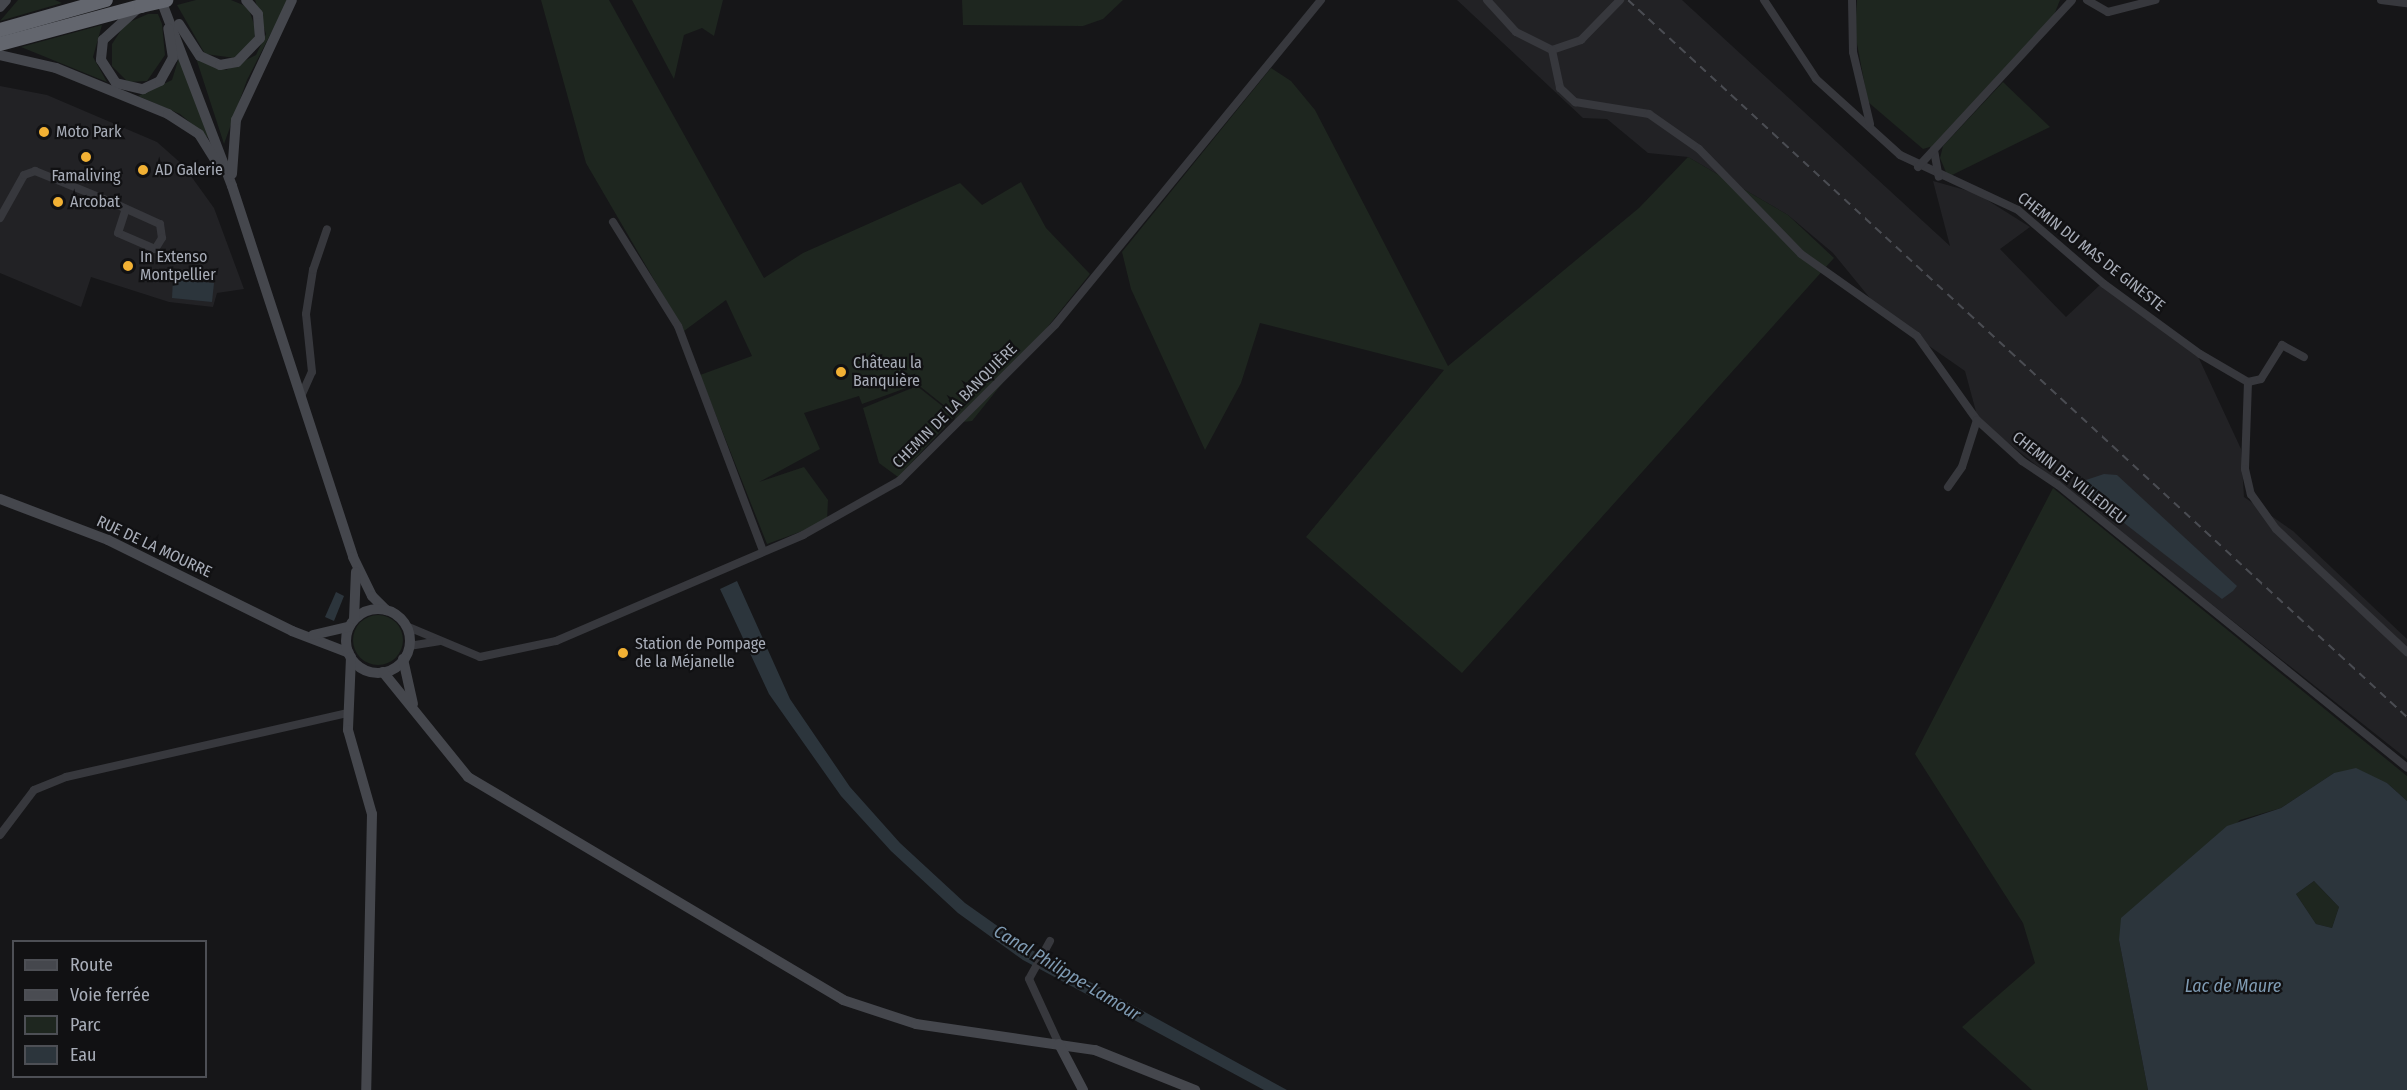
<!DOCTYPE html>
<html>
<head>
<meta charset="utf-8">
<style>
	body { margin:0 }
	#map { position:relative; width:2407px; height:1090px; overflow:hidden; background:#161618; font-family:"Fira Sans Condensed",sans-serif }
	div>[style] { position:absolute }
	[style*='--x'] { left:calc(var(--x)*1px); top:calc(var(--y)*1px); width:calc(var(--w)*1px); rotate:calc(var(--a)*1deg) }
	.built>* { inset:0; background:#222225 }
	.green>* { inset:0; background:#1e261f }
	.round { border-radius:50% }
	.water>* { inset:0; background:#2c353c }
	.street>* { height:8px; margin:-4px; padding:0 4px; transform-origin:4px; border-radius:4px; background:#37383d }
	.secondary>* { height:10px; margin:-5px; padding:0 5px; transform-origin:5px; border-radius:5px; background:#45474d }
	.secondary>.ring { margin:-5px; padding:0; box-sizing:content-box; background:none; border:10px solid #45474d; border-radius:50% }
	.highway>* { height:14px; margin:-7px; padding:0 7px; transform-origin:7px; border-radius:7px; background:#63666e }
	.rail>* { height:2px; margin-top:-1px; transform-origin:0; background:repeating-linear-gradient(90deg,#4a4c52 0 8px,transparent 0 14px) }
	.highway-bridge>* { height:14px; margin:-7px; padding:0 7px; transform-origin:7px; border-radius:7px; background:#63666e }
	.dots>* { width:16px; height:16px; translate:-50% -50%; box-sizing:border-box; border:3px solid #111113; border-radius:50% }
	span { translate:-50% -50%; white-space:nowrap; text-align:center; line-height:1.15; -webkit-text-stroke:4.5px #111113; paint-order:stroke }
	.poi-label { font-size:16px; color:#a8adb8 }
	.left { translate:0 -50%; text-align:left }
	.street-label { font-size:16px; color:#a8adb8 }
	.water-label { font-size:18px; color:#7f9bb3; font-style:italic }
	.legend { position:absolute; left:12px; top:940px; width:195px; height:138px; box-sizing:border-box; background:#111113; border:2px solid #4d4f55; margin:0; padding:8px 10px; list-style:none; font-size:18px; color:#a8adb8 }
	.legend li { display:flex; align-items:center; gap:12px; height:30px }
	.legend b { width:30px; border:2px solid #4d4f55 }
</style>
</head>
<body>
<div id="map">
	<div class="built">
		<div style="clip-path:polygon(1457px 0,1682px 0,1950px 246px,1933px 181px,1976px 193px,2030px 227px,2000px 249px,2066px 317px,2102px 283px,2196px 352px,2241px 449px,2244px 497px,2293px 531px,2407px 639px,2407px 759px,1978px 419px,1965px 371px,1883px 314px,1833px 253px,1788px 215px,1688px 157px,1648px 153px,1607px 119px,1583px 118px)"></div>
		<div style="clip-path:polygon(0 86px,47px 95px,157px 142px,183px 165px,214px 208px,244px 289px,217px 293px,213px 307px,169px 302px,91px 277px,81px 307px,0 273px)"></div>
	</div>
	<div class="green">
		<div style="clip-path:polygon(18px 0,55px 0,62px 3px,0 21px)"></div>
		<div style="clip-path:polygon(196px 0,231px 0,248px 7px,256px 30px,253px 42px,235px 58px,205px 54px,177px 5px)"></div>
		<div style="clip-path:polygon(255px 0,288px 0,247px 80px,224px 144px,196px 58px,226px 70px,256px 55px,266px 34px)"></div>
		<div style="clip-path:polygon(541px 0,609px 0,764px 278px,803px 253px,960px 183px,982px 205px,1021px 182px,1046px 228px,1090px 274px,972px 421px,953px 423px,956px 415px,917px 384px,862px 404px,859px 396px,804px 413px,820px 449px,759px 482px,804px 467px,828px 500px,827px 522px,767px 544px,700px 375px,752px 356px,726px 300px,684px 331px,586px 163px)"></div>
		<div style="clip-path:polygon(632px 0,723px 0,714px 36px,702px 28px,684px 35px,674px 79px)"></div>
		<div style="clip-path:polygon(962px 0,1123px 0,1103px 19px,1083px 26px,963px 25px)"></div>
		<div style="clip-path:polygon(1857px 0,2060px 0,2052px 20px,1940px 144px,1923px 149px,1868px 102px,1855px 33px)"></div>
		<div style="clip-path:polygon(148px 14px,158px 14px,162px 24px,165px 55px,147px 81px,128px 82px,112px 66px,112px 44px,125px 24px)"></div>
		<div style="clip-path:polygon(102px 25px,93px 57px,107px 82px,21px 47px)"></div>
		<div style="clip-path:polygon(180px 54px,212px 141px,180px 114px,138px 96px,172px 80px)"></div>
		<div style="clip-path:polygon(1271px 68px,1291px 81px,1315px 110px,1448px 366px,1639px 208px,1688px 157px,1788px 215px,1834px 258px,1462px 673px,1306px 537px,1444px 370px,1260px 323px,1241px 383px,1205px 450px,1131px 289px,1122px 252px)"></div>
		<div style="clip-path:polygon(2003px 82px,2050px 127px,1948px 177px,1940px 158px,1943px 146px)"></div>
		<div style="clip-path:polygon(917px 386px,955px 416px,898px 477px,879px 463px,863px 408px)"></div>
		<div style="clip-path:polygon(2053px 488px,2407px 776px,2407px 801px,2387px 783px,2334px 773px,2281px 808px,2240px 820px,2119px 940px,2148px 1090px,2032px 1090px,1962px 1027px,2035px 963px,2023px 923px,1915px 754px)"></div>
		<div class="round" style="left:353px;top:615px;width:50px;height:50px"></div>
		<div style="clip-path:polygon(2314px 881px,2339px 907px,2332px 928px,2316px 924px,2296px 894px)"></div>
	</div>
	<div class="water">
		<div style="clip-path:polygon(173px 279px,214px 283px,212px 302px,172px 298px)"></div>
		<div style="clip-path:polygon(2104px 474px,2117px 475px,2237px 586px,2233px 591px,2222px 599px,2088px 495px,2080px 482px)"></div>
		<div style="clip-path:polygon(737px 581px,790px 699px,850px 787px,900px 843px,965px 903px,1030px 949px,1287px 1090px,1264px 1090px,1023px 960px,958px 913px,891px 851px,841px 796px,769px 694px,720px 589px)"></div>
		<div style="clip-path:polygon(336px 592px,344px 596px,334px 621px,325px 617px)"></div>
		<div style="clip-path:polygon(evenodd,2356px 768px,2387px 783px,2407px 801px,2407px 1090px,2148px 1090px,2119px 940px,2121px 918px,2227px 826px,2281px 808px,2334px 773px,2356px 768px,2314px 881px,2339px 907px,2332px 928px,2316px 924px,2296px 894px,2314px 881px)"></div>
	</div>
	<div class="street">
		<div style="--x:1487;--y:0;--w:43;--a:47.8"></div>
		<div style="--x:1516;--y:32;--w:40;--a:26.6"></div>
		<div style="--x:1552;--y:50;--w:31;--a:-19"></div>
		<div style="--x:1581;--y:40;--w:56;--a:-45.7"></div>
		<div style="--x:1764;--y:0;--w:95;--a:56.6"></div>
		<div style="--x:1816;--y:79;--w:113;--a:42.1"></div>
		<div style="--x:1900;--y:155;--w:130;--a:25"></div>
		<div style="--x:2018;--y:210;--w:113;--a:40.7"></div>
		<div style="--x:2104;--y:284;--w:119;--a:36.1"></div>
		<div style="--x:2200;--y:354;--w:56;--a:30.3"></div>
		<div style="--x:2248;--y:382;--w:13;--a:-13"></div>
		<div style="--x:2261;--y:379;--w:40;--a:-58"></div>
		<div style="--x:2282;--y:345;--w:25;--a:29"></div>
		<div style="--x:1852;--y:0;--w:52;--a:88.9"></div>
		<div style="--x:1853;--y:52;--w:74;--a:76.7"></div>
		<div style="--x:2087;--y:0;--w:24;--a:30"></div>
		<div style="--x:2108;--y:12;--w:49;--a:-14.3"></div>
		<div style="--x:2381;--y:0;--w:26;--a:7"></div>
		<div style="--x:1552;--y:50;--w:39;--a:78"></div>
		<div style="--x:1560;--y:88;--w:21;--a:43"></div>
		<div style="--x:1575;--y:102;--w:75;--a:9.2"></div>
		<div style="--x:1649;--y:114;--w:61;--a:35"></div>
		<div style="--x:1699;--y:149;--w:146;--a:45.8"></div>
		<div style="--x:1801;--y:254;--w:142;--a:35.3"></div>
		<div style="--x:1917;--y:336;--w:103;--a:54.5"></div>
		<div style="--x:1977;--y:420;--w:61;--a:42.3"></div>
		<div style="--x:2022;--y:461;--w:43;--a:33.7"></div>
		<div style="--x:2058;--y:485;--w:449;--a:39"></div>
		<div style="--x:1934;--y:150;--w:27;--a:80"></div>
		<div style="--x:1918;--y:167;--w:227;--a:-47.3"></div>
		<div style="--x:0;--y:218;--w:49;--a:-60.8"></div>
		<div style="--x:24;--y:175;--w:12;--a:-20"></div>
		<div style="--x:35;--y:171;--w:80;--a:22.1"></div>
		<div style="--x:109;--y:201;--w:56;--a:24.3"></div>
		<div style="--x:160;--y:224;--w:14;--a:82"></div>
		<div style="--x:162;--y:238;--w:13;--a:122"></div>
		<div style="--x:155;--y:249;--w:40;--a:-156.6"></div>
		<div style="--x:118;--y:233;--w:25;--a:-72"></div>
		<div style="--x:613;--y:222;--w:123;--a:58"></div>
		<div style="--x:678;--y:326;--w:241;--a:69.3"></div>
		<div style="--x:2248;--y:382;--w:87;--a:92"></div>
		<div style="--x:2245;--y:469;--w:26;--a:77"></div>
		<div style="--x:2251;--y:494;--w:43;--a:54.5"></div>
		<div style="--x:2276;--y:529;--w:180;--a:43.2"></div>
		<div style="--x:302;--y:394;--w:24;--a:-66"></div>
		<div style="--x:312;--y:372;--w:58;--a:-95.9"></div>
		<div style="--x:306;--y:314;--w:45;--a:-81"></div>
		<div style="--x:313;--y:270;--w:43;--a:-71.1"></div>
		<div style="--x:1948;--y:487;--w:24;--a:-55"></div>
		<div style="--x:1962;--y:467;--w:49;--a:-72.3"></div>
		<div style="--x:406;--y:626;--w:80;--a:22.7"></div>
		<div style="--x:480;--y:657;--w:78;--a:-11.9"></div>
		<div style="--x:556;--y:641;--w:269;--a:-23.2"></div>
		<div style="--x:803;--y:535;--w:110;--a:-29.4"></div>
		<div style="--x:899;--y:481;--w:221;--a:-45"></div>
		<div style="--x:1055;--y:325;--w:420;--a:-50.7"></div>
		<div style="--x:409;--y:646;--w:30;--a:-9"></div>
		<div style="--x:0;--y:835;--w:56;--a:-52.9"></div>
		<div style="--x:34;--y:790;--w:35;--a:-22"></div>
		<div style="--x:66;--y:777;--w:288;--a:-12.8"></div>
		<div style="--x:1050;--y:941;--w:43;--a:118.9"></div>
		<div style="--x:1029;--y:979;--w:72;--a:65.2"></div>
	</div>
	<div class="secondary">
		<div style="--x:161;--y:0;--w:199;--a:69.1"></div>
		<div style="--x:232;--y:186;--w:390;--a:71.9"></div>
		<div style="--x:353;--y:557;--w:43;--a:64"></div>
		<div style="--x:372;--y:596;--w:20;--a:45"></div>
		<div style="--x:0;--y:7;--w:9;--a:-49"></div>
		<div style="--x:136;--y:10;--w:45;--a:137.7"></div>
		<div style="--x:103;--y:40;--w:20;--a:96"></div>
		<div style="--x:101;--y:60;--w:27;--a:57"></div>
		<div style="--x:116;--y:83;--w:28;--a:13"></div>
		<div style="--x:143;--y:89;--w:19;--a:-25"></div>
		<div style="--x:160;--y:81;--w:26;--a:-61"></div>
		<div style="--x:173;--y:58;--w:30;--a:-99"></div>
		<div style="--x:179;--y:24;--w:38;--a:57"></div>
		<div style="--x:200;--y:56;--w:22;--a:24"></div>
		<div style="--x:220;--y:65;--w:17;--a:-10"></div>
		<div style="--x:237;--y:62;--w:33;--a:-46"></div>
		<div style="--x:260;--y:38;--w:24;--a:-95"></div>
		<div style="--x:258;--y:14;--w:18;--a:-131"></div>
		<div style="--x:0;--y:55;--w:57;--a:13.1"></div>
		<div style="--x:56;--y:68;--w:121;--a:22.3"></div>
		<div style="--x:168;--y:114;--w:37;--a:33"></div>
		<div style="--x:199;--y:134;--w:36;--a:58"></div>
		<div style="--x:232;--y:174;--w:54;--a:-85.8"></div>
		<div style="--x:236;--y:120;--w:132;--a:-65"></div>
		<div style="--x:0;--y:499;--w:116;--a:20.8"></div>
		<div style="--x:108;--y:540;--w:205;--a:26.3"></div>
		<div style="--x:292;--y:631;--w:61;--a:21.1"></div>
		<div class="ring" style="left:346px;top:609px;width:54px;height:54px"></div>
		<div style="--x:354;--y:619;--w:47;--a:-87.6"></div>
		<div style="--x:313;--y:635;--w:37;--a:-13"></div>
		<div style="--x:351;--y:657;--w:73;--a:92.4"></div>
		<div style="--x:348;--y:730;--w:87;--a:74.1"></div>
		<div style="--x:372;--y:814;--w:276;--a:91.2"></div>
		<div style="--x:403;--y:659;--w:46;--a:77.5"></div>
		<div style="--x:383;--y:672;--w:135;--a:51"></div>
		<div style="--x:468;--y:777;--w:436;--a:30.7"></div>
		<div style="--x:843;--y:1000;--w:77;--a:18.2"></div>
		<div style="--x:916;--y:1024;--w:181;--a:8.3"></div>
		<div style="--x:1095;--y:1050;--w:108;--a:21.8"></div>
		<div style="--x:1059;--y:1044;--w:52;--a:62.4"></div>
	</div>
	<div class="highway">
		<div style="--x:0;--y:30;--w:110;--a:-15.8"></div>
		<div style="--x:0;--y:44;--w:146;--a:-15.1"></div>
	</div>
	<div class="rail">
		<div style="--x:1628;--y:0;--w:1059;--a:42.63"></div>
	</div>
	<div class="highway-bridge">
		<div style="--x:141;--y:6;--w:26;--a:-13"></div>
	</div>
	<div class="dots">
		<div style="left:44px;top:132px;background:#f2b134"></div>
		<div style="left:86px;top:157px;background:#f2b134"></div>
		<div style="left:143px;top:170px;background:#f2b134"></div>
		<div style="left:58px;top:202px;background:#f2b134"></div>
		<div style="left:128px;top:266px;background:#f2b134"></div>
		<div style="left:841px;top:372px;background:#f2b134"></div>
		<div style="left:623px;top:653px;background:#f2b134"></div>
	</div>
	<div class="poi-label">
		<span class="left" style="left:56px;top:132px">Moto Park</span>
		<span class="left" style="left:155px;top:170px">AD Galerie</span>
		<span style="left:86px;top:176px">Famaliving</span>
		<span class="left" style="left:70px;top:202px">Arcobat</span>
		<span class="left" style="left:140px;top:266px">In Extenso<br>Montpellier</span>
		<span class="left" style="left:853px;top:372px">Château la<br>Banquière</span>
		<span class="left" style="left:635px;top:653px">Station de Pompage<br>de la Méjanelle</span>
	</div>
	<div class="street-label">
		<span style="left:2091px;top:252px;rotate:38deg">CHEMIN DU MAS DE GINESTE</span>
		<span style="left:955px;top:406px;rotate:-45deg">CHEMIN DE LA BANQUIÈRE</span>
		<span style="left:2069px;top:478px;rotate:38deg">CHEMIN DE VILLEDIEU</span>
		<span style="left:154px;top:547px;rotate:25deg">RUE DE LA MOURRE</span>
	</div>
	<div class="water-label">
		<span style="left:1067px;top:973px;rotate:31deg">Canal Philippe-Lamour</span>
		<span style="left:2233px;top:986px">Lac de Maure</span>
	</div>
	<ul class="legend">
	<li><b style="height:8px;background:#45474d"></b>Route</li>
	<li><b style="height:8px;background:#4a4c52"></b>Voie ferrée</li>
	<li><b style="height:16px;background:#1e261f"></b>Parc</li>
	<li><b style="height:16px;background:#2c353c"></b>Eau</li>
	</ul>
</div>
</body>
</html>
